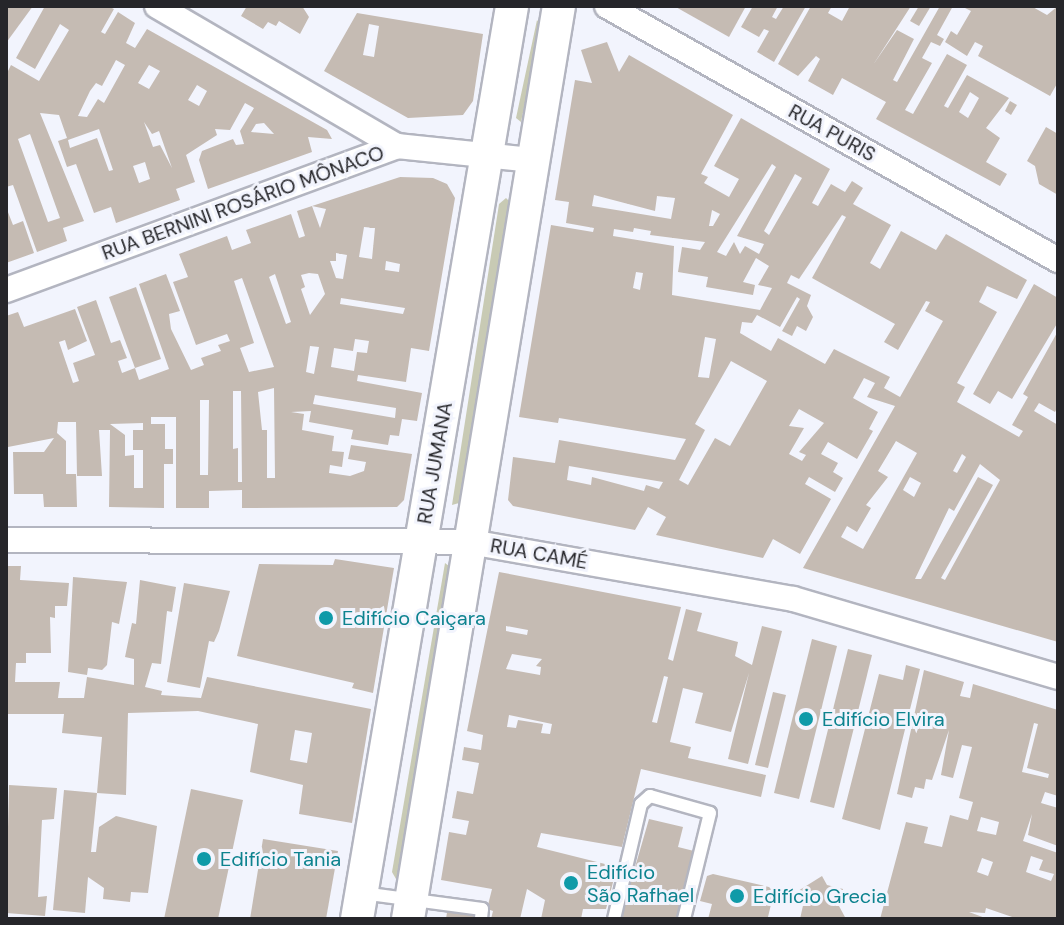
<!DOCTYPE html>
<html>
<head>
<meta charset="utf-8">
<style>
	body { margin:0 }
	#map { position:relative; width:1064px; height:925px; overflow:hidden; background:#f2f4fd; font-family:"DM Sans",sans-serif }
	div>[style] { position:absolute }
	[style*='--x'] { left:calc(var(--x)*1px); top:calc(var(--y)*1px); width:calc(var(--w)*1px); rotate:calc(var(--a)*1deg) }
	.green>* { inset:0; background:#c8cab4 }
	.building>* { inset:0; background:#c5bbb3 }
	.roads { filter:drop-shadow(2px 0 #b3b5c0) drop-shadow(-2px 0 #b3b5c0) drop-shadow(0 2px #b3b5c0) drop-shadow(0 -2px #b3b5c0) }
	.lane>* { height:12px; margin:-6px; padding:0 6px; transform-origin:6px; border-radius:6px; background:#fff }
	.street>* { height:24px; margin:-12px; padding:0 12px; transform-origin:12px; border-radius:12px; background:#fff }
	.secondary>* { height:32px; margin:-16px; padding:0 16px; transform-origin:16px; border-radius:16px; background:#fff }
	.dots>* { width:22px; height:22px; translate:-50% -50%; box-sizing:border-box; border:4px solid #f2f4fd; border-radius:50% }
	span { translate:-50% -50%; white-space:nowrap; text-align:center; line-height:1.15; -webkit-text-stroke:6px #f2f4fd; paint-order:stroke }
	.street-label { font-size:20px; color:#26262a }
	.culture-label { font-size:20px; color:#0d838f }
	.left { translate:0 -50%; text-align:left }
	.frame { position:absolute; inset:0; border:8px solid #26262a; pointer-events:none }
</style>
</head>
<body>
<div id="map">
	<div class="green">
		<div style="clip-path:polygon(537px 20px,541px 25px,521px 122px,516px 118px)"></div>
		<div style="clip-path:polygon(506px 198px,510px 202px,459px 503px,452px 505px,499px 204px)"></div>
		<div style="clip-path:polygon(445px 563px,449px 566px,401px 873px,396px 879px,392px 872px)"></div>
	</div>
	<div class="building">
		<div style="clip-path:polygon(7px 6px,33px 6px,6px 43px,6px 8px)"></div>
		<div style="clip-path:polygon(evenodd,45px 6px,108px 6px,114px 9px,101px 32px,105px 34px,118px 12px,135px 23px,126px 43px,135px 48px,147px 29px,327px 130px,332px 139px,308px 137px,312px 152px,208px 189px,199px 160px,202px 151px,233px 139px,236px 145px,244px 144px,240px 131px,254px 108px,245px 103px,230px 130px,215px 129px,217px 135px,186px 155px,195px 182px,176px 189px,180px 200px,116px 223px,111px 207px,94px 213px,76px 164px,67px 167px,58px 141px,67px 138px,59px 115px,40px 113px,84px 221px,63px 228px,67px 241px,37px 252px,13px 185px,6px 187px,6px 75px,11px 65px,39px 81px,69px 30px,60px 24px,35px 69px,16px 58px,45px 6px,116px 60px,125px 65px,104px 103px,98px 99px,87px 117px,78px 116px,90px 91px,96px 83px,102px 86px,116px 60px,45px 6px,149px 65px,160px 71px,149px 89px,138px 83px,149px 65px,45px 6px,197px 85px,207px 91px,199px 106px,188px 100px,197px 85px,45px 6px,144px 122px,152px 134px,159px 131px,172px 168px,160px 145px,153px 147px,144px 122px,45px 6px,264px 123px,274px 134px,251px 132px,256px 124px,264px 123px,45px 6px,99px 129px,113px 170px,109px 171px,97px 138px,70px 148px,68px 140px,99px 129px,45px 6px,30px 134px,60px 218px,48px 222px,18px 139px,30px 134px,45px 6px,145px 162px,150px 179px,139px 183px,133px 166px,145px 162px)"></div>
		<div style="clip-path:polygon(247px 6px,302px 6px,309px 17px,300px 34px,279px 21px,276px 26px,268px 22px,263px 29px,241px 16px)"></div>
		<div style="clip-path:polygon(674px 6px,746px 6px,729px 37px)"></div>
		<div style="clip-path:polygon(753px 6px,778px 6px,772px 17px,776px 19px,784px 6px,806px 6px,774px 62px,757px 52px,769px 31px,764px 29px,759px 37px,741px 27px)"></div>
		<div style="clip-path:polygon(evenodd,811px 6px,832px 6px,828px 13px,842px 21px,850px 6px,911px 6px,873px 65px,897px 30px,914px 39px,893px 80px,897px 82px,940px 6px,953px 6px,937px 35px,944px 39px,940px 46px,931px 42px,922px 58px,932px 63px,905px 110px,913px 114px,947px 54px,967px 65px,944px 106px,948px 108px,967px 75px,1009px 98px,986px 128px,1000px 138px,986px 162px,1007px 174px,1000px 186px,876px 119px,886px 102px,842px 78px,833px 95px,808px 81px,820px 59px,816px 56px,798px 76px,778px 64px,811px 6px,970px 92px,979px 98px,968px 118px,959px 112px,970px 92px)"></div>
		<div style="clip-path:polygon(919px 6px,931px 6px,919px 26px,910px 21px)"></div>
		<div style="clip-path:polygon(961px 6px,1031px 6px,1047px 15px,1058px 6px,1058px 82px,1050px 96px,978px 56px,983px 46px,975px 42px,967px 56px,945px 42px,951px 31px,957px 35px,971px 11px)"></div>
		<div style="clip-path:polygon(evenodd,357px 13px,483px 34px,473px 101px,463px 115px,408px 118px,324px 71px,357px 13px,369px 24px,379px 26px,374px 57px,363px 55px,369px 24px)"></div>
		<div style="clip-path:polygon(evenodd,607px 42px,619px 72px,629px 55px,733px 115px,701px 174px,708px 177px,704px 183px,729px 197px,739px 179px,714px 166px,741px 118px,830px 169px,812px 203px,818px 206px,831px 184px,845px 192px,852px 181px,863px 188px,853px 204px,891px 225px,870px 263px,880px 269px,901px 231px,936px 250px,946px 234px,1027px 280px,1017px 299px,987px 286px,979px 302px,997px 312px,957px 383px,965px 387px,957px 402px,1019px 437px,1023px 431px,1012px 425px,1028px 397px,1023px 394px,1058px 331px,1058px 406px,1055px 412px,1039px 403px,1034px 411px,1058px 425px,1058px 642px,803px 568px,895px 406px,867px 397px,875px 383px,864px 378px,853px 398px,878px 412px,869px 429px,873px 431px,857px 459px,828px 442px,821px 454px,838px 463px,833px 472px,843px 478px,835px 492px,809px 477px,805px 484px,831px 499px,800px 554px,773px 539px,763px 558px,656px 535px,666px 517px,648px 507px,635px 530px,513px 506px,508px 500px,513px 457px,555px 463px,559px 440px,675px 460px,686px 439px,559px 418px,558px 423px,519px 417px,551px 225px,593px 232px,594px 228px,566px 223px,569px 202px,555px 200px,575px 80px,592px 83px,581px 50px,607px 42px,772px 164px,776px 167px,737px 236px,764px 244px,759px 254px,745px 246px,740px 254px,734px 242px,726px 256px,717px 252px,772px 164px,607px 42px,795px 174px,802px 178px,769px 235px,764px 231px,795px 174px,607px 42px,594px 195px,655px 211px,657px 196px,675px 198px,671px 219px,592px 206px,594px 195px,607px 42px,712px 210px,720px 214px,713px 226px,709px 226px,712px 210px,607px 42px,842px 215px,846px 217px,812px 278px,895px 324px,884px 342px,898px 350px,926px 301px,930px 302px,925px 311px,943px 321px,900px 397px,884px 388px,890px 377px,834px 349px,825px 364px,778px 338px,771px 351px,740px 333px,742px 322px,752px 323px,757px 315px,780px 327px,797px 297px,800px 299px,782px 331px,792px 336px,797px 326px,806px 331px,813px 317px,807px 306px,811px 295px,787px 283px,791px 275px,799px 279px,842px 215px,607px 42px,634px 228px,651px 231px,650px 235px,705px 242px,700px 250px,682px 247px,678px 272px,708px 277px,706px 287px,753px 295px,755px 285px,743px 282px,756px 258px,769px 266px,758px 285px,772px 288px,760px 310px,672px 295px,674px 246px,613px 236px,614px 229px,633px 232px,634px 228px,607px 42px,636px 272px,643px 273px,640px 290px,633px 288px,636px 272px,607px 42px,705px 337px,716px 339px,709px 378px,698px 377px,705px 337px,607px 42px,731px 361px,767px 381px,730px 446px,715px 438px,688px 485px,679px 480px,705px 430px,695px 424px,731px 361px,607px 42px,799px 409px,824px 423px,799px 452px,806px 455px,802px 461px,789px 454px,804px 428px,789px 426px,799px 409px,607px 42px,896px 441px,917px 453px,863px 549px,841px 537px,847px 526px,857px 532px,871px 508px,866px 505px,888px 477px,878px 471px,896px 441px,607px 42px,962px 454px,966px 457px,957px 473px,953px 471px,962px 454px,607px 42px,980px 464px,1000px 480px,945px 580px,941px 578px,993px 485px,978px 477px,921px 579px,915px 579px,949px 508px,954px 511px,980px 464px,607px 42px,569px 466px,627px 476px,663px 482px,659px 489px,646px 485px,644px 491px,592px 477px,591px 485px,567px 480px,569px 466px,607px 42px,910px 477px,921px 483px,914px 497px,903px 490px,910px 477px)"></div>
		<div style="clip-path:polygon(1010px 101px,1017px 105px,1011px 115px,1005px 111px)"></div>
		<div style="clip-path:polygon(1046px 127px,1058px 134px,1058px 195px,1039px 184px,1035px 166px,1027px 161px)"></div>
		<div style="clip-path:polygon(evenodd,400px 177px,433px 178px,447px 184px,455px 198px,429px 351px,411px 348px,406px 382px,358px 375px,357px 381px,422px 393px,417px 421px,402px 419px,399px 436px,390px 435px,388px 445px,351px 439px,353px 430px,309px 422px,311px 411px,291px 412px,304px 414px,302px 430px,334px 436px,332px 451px,344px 452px,342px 467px,330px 465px,329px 473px,350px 476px,364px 471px,366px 462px,348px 459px,351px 445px,412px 454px,404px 500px,397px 507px,242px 508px,242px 490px,209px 491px,209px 508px,176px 508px,176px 417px,151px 417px,151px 424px,165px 424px,165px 449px,173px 449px,173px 464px,164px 464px,164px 508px,109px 507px,110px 430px,99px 430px,102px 476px,77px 476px,76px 422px,58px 422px,57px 433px,66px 441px,66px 474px,76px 474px,77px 507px,44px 507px,43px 494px,14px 494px,13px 452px,44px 452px,54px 438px,8px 447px,6px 316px,18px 312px,24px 327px,75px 309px,87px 341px,68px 350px,65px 340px,59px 342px,73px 383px,79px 381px,73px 363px,95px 355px,77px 307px,96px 300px,111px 343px,120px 340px,127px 358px,118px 361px,122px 373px,135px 368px,139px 380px,169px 369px,139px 284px,166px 274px,180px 311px,169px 314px,171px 329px,191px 370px,204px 365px,201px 358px,221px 351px,218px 345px,230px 341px,227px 334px,196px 345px,173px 282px,188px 277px,179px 254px,227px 236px,232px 250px,251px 243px,246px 230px,291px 214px,299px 238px,305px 236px,297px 211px,312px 206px,320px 228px,326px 209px,312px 206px,400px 177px,364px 227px,375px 228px,372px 259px,359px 257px,364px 227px,400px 177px,336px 253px,347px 255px,343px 279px,336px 278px,330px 261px,336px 261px,336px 253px,400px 177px,386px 261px,400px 264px,399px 272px,385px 270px,386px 261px,400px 177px,309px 273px,318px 274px,325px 294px,310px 315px,301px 289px,305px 287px,301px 275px,309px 273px,400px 177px,275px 274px,291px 322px,286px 324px,269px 277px,275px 274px,400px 177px,242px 278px,274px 367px,249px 372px,240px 348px,254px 343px,234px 281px,242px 278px,400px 177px,341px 298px,405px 308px,403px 314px,340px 304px,341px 298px,400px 177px,355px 339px,369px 341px,367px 353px,357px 352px,354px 371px,331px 367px,334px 348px,353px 351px,355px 339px,400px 177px,310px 346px,319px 347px,314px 374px,306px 372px,310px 346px,400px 177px,274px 388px,275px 478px,267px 478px,267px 430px,262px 430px,258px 392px,274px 388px,400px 177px,233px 391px,241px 391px,242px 482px,238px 482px,238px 448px,233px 449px,233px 391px,400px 177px,315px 395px,396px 408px,395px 418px,313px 404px,315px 395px,400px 177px,200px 400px,209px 400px,208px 475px,200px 475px,200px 400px,400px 177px,143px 423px,143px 430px,133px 430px,133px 450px,143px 450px,143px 488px,134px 488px,134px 455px,125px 456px,125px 435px,110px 424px,143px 423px)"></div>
		<div style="clip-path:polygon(6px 207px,13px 225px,23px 221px,34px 253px,6px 263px)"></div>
		<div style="clip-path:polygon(1034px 284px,1058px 298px,1058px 322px,1012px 399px,998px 391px,990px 404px,973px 394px)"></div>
		<div style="clip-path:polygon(136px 287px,161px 359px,135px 368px,109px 297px)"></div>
		<div style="clip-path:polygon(335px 559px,394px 568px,373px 693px,352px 688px,354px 683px,237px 656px,259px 564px,333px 565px)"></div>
		<div style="clip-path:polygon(evenodd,6px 566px,21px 566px,20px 580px,69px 583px,67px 606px,55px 606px,55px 618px,50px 617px,51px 653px,26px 653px,26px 663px,16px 663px,15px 682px,60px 682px,58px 698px,84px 698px,87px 677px,134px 685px,134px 659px,125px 657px,132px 623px,136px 624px,140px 580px,176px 587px,172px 612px,167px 611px,161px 664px,152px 663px,145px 687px,162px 691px,161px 695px,201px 698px,207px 677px,371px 709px,352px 823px,299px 814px,303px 785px,250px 772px,258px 724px,198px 711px,128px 713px,126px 795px,97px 793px,102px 737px,62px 733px,64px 714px,6px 714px,6px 566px,295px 730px,312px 733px,307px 763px,290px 760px,295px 730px)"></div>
		<div style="clip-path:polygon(evenodd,499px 572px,681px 607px,668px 659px,673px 661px,686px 609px,702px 613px,697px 631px,738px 642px,735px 656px,752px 665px,762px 626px,782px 631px,748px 764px,728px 759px,749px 673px,731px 732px,695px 723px,703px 693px,683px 688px,670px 742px,691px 747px,688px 758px,766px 775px,761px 797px,641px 769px,622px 847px,541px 833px,537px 847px,617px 867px,606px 909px,583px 909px,581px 919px,541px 919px,545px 900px,527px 889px,520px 919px,491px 919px,493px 911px,487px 909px,492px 889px,441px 880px,449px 832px,466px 835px,469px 821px,452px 818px,457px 791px,473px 794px,479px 763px,462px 760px,464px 747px,481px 750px,483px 735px,467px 731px,499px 572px,506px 626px,528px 630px,527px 635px,506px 631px,506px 626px,499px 572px,512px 654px,542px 659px,536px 666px,541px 667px,540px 675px,506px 669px,512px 654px,499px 572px,664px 676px,668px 677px,657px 723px,652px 722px,664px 676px,499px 572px,509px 715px,552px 724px,550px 734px,541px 733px,543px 724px,518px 720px,516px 728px,507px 727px,509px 715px)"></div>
		<div style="clip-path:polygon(73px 577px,127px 582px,119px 624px,112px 622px,107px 665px,102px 670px,88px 668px,87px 675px,68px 672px)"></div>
		<div style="clip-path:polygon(184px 583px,230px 591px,219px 631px,214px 642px,209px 641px,200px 688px,167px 682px)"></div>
		<div style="clip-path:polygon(812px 639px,837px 646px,799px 799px,774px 793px)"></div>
		<div style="clip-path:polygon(848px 649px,872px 655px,834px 808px,810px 802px)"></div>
		<div style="clip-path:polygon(906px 665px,920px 669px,880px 830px,842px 819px,879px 674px,903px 680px)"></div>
		<div style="clip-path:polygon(evenodd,924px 670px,964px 682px,960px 696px,970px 698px,973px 684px,1058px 710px,1058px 796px,1045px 792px,1041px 803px,1058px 808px,1058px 846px,1028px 835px,1032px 814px,1023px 841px,1058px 853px,1058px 919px,1018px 919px,986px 908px,985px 913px,969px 912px,988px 919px,880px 919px,906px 822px,928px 827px,924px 843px,942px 847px,950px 815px,968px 820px,973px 802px,959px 798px,972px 747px,962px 745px,953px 778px,941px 775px,949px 730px,932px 780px,926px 779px,924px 789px,915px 787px,912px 798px,897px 794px,924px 670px,1034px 723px,1038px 724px,1027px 768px,1049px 774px,1048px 778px,1022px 772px,1034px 723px,924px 670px,981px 817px,999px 822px,996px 835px,977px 831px,981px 817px,924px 670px,1031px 856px,1043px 860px,1039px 870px,1054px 874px,1051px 881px,1026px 872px,1031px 856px,924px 670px,982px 858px,993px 862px,988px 876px,977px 872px,982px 858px)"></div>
		<div style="clip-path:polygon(773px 692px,786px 695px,768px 768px,755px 765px)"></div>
		<div style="clip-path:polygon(9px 785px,57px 788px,54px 819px,42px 820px,38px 897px,47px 896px,45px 916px,6px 913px)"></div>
		<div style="clip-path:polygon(191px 789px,243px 800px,218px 919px,164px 919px)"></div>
		<div style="clip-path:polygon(64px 790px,97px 793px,91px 852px,96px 852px,99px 827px,116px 816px,157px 826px,148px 893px,131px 892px,130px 902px,103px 899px,104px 888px,88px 877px,85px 913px,53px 910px)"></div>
		<div style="clip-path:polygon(649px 819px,683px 827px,678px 847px,694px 851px,677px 919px,620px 919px)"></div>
		<div style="clip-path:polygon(263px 839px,338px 851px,326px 919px,250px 919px)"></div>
		<div style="clip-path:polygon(713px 874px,769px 887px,774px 892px,768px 917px,708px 919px,712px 904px,700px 901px,707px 876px)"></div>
		<div style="clip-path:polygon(822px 876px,827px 885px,843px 889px,839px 906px,846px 919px,800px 919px,804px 901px,798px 891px)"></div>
		<div style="clip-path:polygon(448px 906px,478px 911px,476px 919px,446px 919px)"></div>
	</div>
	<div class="roads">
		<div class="lane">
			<div style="--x:362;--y:893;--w:121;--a:7.6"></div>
			<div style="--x:482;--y:909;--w:10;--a:96"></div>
			<div style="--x:614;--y:919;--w:118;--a:-76.8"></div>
			<div style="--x:641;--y:804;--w:12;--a:-42"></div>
			<div style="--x:650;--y:796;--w:62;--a:15.8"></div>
			<div style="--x:710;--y:813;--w:109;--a:103.8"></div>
		</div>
		<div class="street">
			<div style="--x:157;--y:6;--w:278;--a:30.3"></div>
			<div style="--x:607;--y:6;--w:518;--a:29.39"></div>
			<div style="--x:6;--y:290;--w:417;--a:-20.2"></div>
			<div style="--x:397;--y:146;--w:137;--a:5.9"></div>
			<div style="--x:6;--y:540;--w:464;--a:0.2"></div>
			<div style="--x:470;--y:542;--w:328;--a:10"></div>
			<div style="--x:793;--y:599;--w:276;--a:16.4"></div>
		</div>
		<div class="secondary">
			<div style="--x:357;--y:919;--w:926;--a:-80.36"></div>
			<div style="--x:408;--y:919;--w:925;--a:-80.61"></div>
		</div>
	</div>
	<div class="dots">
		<div style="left:326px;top:618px;background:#0f9aa8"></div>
		<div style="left:806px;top:719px;background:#0f9aa8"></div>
		<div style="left:204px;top:859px;background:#0f9aa8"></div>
		<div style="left:571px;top:883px;background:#0f9aa8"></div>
		<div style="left:737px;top:896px;background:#0f9aa8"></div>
	</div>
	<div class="street-label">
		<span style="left:832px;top:133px;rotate:29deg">RUA PURIS</span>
		<span style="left:243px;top:203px;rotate:-20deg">RUA BERNINI ROSÁRIO MÔNACO</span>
		<span style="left:435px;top:463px;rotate:-80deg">RUA JUMANA</span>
		<span style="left:539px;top:554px;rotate:10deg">RUA CAMÉ</span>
	</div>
	<div class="culture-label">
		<span class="left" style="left:342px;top:618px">Edifício Caiçara</span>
		<span class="left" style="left:822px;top:719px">Edifício Elvira</span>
		<span class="left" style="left:220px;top:859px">Edifício Tania</span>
		<span class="left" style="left:587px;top:884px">Edifício<br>São Rafhael</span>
		<span class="left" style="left:753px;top:896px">Edifício Grecia</span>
	</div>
	<div class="frame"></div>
</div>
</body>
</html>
